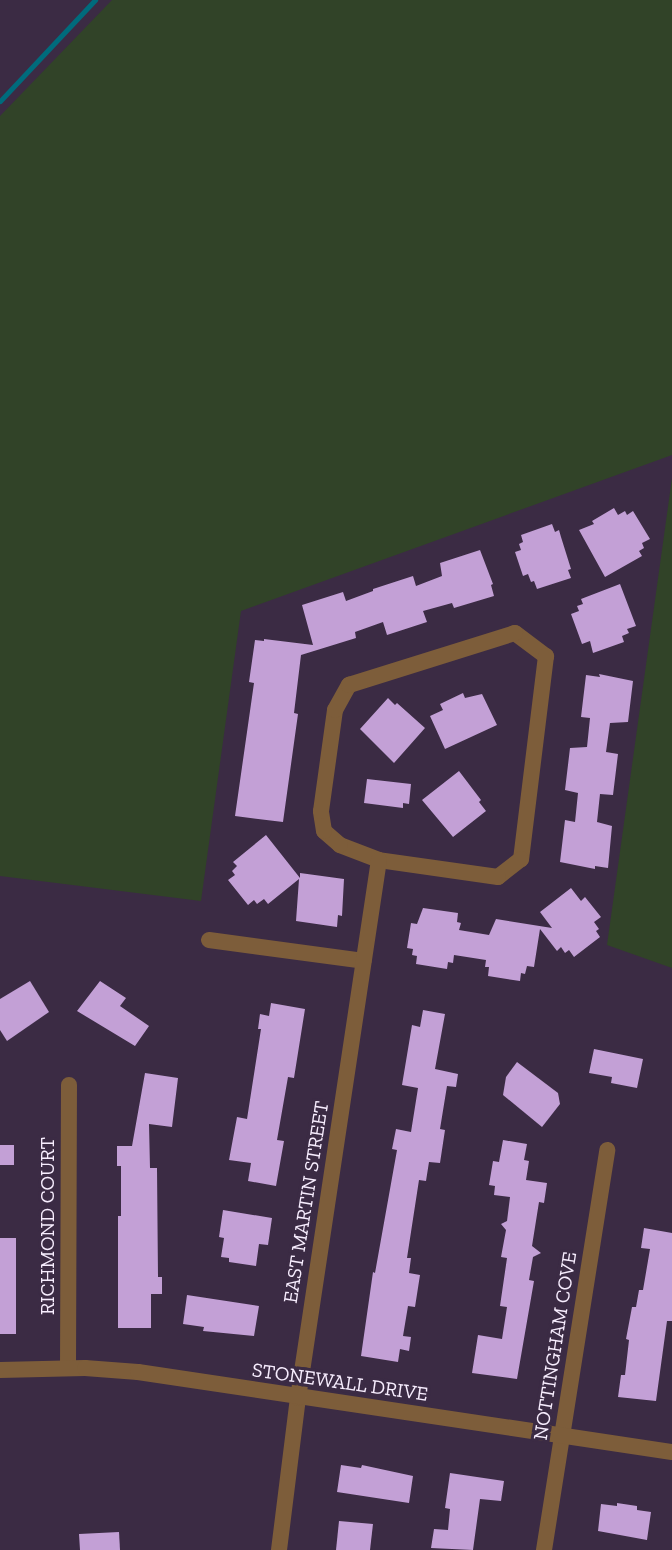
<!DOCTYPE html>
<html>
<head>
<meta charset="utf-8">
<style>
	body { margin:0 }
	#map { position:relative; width:672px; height:1550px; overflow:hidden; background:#3b2b44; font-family:"Zilla Slab",serif }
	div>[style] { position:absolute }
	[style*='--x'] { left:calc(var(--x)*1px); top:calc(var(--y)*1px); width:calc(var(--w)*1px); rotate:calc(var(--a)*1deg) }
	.green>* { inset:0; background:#314328 }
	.stream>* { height:5px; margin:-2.5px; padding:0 2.5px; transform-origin:2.5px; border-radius:2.5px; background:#006b7c }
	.building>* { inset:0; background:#c3a0d6 }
	.minor>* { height:16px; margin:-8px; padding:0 8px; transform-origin:8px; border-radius:8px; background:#7d5d3a }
	.tertiary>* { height:16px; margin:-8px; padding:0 8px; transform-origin:8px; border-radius:8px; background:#7d5d3a }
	span { translate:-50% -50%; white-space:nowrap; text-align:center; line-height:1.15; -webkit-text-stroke:6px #3b2b44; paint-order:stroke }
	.street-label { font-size:20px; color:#f7edfe }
</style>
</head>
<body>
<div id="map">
	<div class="green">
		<div style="clip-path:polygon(112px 0,672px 0,672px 455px,241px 611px,201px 901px,0 876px,0 116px)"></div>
		<div style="clip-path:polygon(672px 478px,672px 968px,607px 945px)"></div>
	</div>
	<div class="stream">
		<div style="--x:0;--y:101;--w:139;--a:-46.8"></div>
	</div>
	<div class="building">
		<div style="clip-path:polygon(614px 508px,618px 515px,625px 511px,627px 515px,633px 511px,650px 539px,642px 543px,644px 548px,639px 551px,642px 556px,605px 577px,579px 530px,594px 524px,592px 521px)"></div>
		<div style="clip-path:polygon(552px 524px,555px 532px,559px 530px,561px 537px,571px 569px,568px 570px,571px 578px,537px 589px,534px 581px,531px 582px,528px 574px,523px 576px,515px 552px,521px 550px,519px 544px,523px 542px,521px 535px)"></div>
		<div style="clip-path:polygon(480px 550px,493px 584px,491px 585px,494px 596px,454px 608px,452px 603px,423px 611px,427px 622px,387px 635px,383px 622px,355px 632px,356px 638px,301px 655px,294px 713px,298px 714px,283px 822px,235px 816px,254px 683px,249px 682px,255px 640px,264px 641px,264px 639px,313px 645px,302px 605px,343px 592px,346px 601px,373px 591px,373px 589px,413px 576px,416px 586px,442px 576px,440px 563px)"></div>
		<div style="clip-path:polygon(620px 584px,636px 626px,627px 629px,629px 633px,622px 636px,624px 642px,593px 653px,590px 641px,582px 644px,571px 614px,579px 611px,577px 606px,583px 604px,581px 599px)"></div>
		<div style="clip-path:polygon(599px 674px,633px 681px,628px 722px,610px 723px,606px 752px,618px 754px,613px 795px,600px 794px,597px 822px,612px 826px,608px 868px,595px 866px,595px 869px,560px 862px,565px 820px,575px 822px,578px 793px,565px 790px,570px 748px,587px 747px,590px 718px,581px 717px,586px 675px,600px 677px)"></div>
		<div style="clip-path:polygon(463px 693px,465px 698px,482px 694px,497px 725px,445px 749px,430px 716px,443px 710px,440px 704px)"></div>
		<div style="clip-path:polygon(388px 698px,395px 705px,397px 703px,425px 728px,394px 763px,360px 729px)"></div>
		<div style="clip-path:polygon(459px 771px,481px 800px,479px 802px,486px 811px,453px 837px,422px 800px)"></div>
		<div style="clip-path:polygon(367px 779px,411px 784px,409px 804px,403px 803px,403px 808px,364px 803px)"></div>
		<div style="clip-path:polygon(266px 835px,300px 878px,300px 873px,344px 879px,342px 916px,338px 915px,337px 927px,296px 921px,299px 879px,268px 904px,264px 899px,257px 904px,254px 900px,248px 905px,228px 880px,235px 875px,232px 871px,237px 866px,233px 862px)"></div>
		<div style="clip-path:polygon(571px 888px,581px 901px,585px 897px,601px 917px,594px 922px,599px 929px,596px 931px,600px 937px,574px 957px,569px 950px,565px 953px,561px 947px,557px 951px,540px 929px,534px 967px,527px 966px,525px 974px,521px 973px,520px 981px,488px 976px,489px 967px,485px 967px,486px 960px,454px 955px,453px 963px,448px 962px,447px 969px,416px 964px,417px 956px,412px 955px,413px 949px,407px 948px,411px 923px,417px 924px,423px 908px,458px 913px,457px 922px,461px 923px,459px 930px,489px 935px,496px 919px,552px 928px,540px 912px)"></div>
		<div style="clip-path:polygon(30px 981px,49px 1012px,7px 1041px,0 1030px,0 999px)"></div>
		<div style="clip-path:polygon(100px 981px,126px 998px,120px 1006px,149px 1026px,135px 1046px,77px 1011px)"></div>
		<div style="clip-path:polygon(271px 1003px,305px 1009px,294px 1078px,288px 1077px,277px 1140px,284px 1141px,276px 1186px,248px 1181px,251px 1163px,229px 1160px,237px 1117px,247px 1119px,261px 1029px,258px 1029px,260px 1014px,269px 1016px)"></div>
		<div style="clip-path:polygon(423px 1010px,445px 1014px,435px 1069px,458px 1074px,456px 1087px,447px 1086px,440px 1129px,445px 1130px,440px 1163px,429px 1162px,426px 1181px,419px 1180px,407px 1258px,411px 1258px,409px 1273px,420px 1275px,415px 1307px,408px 1306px,403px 1336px,411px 1337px,409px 1351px,400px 1349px,398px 1362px,361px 1356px,373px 1272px,375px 1273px,397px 1150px,392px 1149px,396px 1129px,411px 1132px,418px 1088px,402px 1085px,412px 1025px,420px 1027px)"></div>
		<div style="clip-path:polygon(594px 1049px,643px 1059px,637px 1088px,611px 1083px,612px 1077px,589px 1073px)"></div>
		<div style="clip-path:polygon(517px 1062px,558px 1093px,560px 1104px,542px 1127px,503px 1095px,506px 1077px)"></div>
		<div style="clip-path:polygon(145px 1073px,178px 1078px,172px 1127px,149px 1124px,150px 1168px,157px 1168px,158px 1277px,162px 1277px,162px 1294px,151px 1294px,151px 1328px,118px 1328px,118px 1216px,121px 1216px,121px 1166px,117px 1166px,117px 1146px,132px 1146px)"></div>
		<div style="clip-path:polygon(503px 1140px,527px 1144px,524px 1160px,529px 1161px,526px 1180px,547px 1183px,544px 1203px,539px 1202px,532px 1246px,541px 1253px,533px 1257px,529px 1280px,534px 1281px,517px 1379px,472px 1373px,478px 1335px,502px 1339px,507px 1307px,500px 1306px,507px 1258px,501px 1257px,506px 1230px,501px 1224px,507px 1221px,510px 1197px,494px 1195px,495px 1186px,489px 1185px,493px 1161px,499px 1162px)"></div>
		<div style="clip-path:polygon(0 1145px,14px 1145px,14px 1165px,0 1165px)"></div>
		<div style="clip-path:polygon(223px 1210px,272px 1218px,268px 1245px,259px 1244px,256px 1266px,229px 1262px,229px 1258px,221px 1257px,224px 1238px,219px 1237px)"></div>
		<div style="clip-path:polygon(644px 1228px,672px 1233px,672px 1321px,667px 1321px,656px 1401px,618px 1397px,621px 1375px,625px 1375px,629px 1340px,626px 1339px,632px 1307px,636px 1307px,639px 1290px,643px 1290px,650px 1249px,641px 1248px)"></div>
		<div style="clip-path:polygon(0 1238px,16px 1238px,16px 1334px,0 1334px)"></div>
		<div style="clip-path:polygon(187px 1295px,259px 1306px,254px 1336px,203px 1331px,204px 1327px,183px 1324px)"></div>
		<div style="clip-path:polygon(341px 1465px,361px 1468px,362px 1465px,413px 1476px,409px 1503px,337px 1492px)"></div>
		<div style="clip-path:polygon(450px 1473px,504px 1481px,501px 1501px,480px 1499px,473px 1550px,431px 1548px,434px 1529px,448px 1530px,450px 1509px,445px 1508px)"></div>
		<div style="clip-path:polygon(617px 1503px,637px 1506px,637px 1510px,651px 1512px,647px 1540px,598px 1531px,601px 1504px,617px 1506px)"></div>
		<div style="clip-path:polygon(339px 1521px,373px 1524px,370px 1550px,336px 1550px)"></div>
		<div style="clip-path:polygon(119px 1532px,120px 1550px,80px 1550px,79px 1534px)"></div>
	</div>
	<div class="minor">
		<div style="--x:515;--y:633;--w:39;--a:37"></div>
		<div style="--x:546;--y:656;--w:205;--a:97"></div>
		<div style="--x:521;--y:859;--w:29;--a:142"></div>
		<div style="--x:498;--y:877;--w:120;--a:-171.9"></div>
		<div style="--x:379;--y:860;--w:42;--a:-159"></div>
		<div style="--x:340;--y:845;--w:21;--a:-139"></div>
		<div style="--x:324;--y:831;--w:20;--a:-99"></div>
		<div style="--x:321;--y:811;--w:102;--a:-82.1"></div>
		<div style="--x:335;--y:710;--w:29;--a:-61"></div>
		<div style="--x:349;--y:685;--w:174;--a:-17.4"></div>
		<div style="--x:209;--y:940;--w:156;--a:7.7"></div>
		<div style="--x:68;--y:1368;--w:283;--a:-89.8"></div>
		<div style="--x:279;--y:1550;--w:153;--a:-82.9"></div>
		<div style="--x:298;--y:1398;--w:544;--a:-81.44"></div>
		<div style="--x:544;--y:1550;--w:405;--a:-81"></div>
	</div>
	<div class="tertiary">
		<div style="--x:0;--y:1370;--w:85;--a:-1.3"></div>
		<div style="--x:85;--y:1368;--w:53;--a:4.3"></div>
		<div style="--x:138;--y:1372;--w:540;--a:8.52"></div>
	</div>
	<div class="street-label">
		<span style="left:306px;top:1202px;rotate:-81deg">EAST MARTIN STREET</span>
		<span style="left:47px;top:1226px;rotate:-90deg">RICHMOND COURT</span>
		<span style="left:555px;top:1346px;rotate:-81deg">NOTTINGHAM COVE</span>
		<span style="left:340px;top:1382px;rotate:8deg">STONEWALL DRIVE</span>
	</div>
</div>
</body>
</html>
